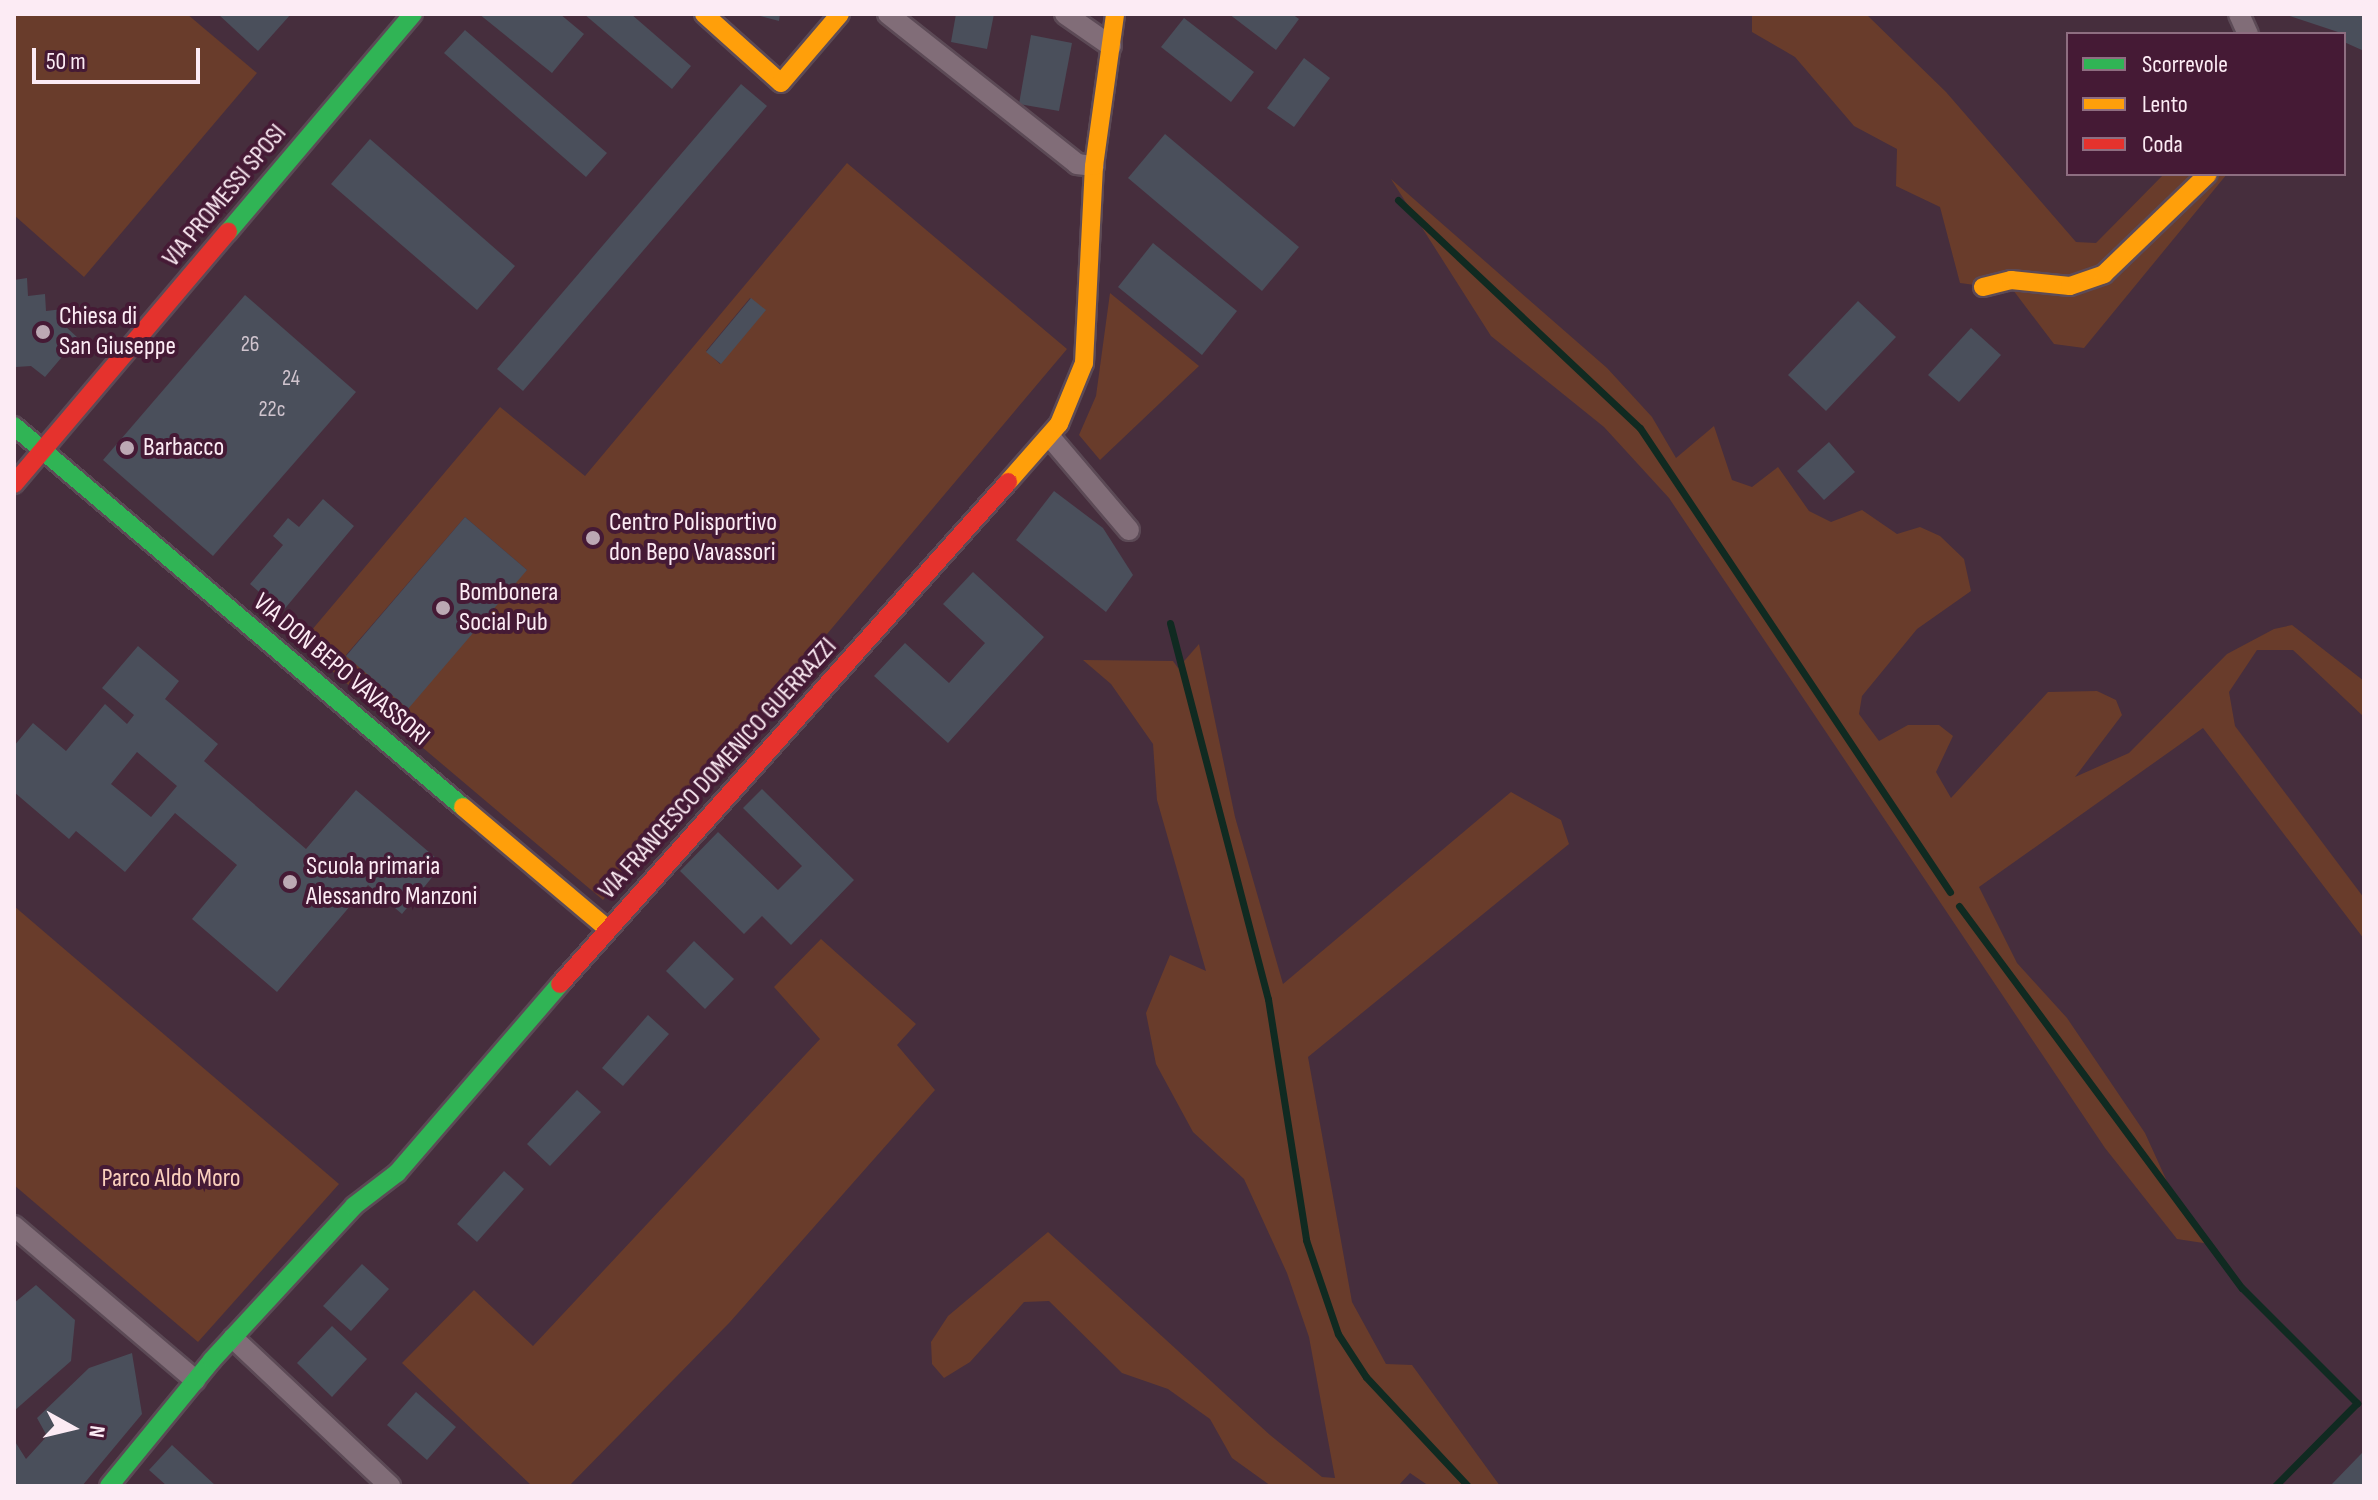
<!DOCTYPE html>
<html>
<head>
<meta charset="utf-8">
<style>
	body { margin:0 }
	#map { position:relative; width:2378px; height:1500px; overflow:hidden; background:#462e3d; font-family:"Sofia Sans Condensed",sans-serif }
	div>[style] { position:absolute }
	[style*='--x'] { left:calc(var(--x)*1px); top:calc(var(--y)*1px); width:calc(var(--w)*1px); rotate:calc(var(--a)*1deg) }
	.green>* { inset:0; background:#693c2b }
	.stream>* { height:7px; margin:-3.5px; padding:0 3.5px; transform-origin:3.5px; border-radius:3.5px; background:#102a21 }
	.building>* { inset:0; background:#4a4f5b }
	.roads { filter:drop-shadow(2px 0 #5c4a56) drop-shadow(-2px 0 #5c4a56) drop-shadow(0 2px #5c4a56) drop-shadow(0 -2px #5c4a56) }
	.street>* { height:20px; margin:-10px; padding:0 10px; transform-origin:10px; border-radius:10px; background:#816d78 }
	.fast>* { height:18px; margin:-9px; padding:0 9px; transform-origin:9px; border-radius:9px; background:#30b455 }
	.slow>* { height:18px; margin:-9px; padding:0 9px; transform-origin:9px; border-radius:9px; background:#ff9f0a }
	.jam>* { height:18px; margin:-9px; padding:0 9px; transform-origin:9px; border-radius:9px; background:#e5322d }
	.dots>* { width:22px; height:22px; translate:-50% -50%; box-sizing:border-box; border:4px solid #451a35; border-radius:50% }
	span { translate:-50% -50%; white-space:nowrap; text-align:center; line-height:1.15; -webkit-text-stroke:8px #451a35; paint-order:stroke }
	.number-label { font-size:22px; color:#d0c4ce }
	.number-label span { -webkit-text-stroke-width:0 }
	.street-label { font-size:26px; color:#fcebf4 }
	.poi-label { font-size:26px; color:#fcebf4 }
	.left { translate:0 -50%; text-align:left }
	.park-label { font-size:26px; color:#facfbc }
	.frame { position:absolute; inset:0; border:16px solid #fcebf4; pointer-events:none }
	.legend { position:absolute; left:2066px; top:32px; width:280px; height:144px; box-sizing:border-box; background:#451a35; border:2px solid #8e6e81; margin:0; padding:10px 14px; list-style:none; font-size:24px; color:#fcebf4 }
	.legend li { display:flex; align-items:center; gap:16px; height:40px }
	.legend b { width:40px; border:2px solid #8e6e81 }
	.north { position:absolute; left:32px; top:1388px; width:80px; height:80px; -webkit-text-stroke:6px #451a35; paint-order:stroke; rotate:98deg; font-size:22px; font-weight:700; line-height:32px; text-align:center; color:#fcebf4 }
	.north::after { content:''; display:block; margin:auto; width:28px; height:36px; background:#fcebf4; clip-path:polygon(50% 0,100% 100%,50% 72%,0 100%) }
	.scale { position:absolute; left:32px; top:48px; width:168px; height:36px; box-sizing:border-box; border:4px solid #fcebf4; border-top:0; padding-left:10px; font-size:24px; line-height:28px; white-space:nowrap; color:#fcebf4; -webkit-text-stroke:6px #451a35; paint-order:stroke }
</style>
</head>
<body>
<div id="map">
	<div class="green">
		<div style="clip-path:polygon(14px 14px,187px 14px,257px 73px,84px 277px,14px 215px)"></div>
		<div style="clip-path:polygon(1752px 14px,1866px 14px,1946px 92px,2076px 242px,2096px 243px,2164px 174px,2227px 174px,2084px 348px,2054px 344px,2013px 290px,1960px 283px,1940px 207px,1896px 186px,1897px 149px,1854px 126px,1795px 57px,1752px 32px)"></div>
		<div style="clip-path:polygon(evenodd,847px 163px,1067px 349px,603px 900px,300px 644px,500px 407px,585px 476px,847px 163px,750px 298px,765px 310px,720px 364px,706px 351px,750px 298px,847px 163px,465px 517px,527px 570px,346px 656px,346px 655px,465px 517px)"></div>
		<div style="clip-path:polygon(1391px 179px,1607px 368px,1652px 417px,1676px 458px,1714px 426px,1732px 480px,1752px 487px,1778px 467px,1809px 511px,1831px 522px,1862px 510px,1897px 534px,1920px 527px,1940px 536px,1964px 559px,1971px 591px,1917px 629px,1862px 696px,1859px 714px,1879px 741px,1908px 725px,1939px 725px,1953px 736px,1936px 772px,1951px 798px,2048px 692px,2097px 691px,2116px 700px,2122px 715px,2075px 777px,2129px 753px,2227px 654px,2274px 629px,2292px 625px,2364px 681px,2364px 717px,2293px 650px,2257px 650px,2229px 692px,2235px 726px,2364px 898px,2364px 939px,2203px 728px,1979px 887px,2017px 963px,2067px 1018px,2145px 1133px,2175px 1199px,2210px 1244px,2177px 1239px,2105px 1148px,1669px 498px,1604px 427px,1491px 336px)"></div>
		<div style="clip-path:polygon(1110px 293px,1199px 366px,1100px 460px,1079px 435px,1096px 396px)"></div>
		<div style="clip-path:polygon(1199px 644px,1235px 817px,1283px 984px,1511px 792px,1561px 820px,1569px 844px,1308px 1057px,1352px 1302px,1386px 1364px,1412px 1365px,1500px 1486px,1429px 1486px,1410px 1473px,1398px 1486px,1271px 1486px,1232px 1458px,1210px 1419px,1168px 1389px,1122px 1373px,1049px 1301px,1024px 1302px,970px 1362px,944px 1378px,932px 1364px,931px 1342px,948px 1316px,1048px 1232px,1270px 1435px,1322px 1477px,1335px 1478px,1309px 1337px,1287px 1273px,1244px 1179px,1193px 1132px,1156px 1064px,1146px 1013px,1170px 955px,1206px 971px,1157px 800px,1153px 744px,1111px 684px,1083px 660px,1173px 661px,1178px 668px)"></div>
		<div style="clip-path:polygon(14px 906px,339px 1184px,198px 1342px,14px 1185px)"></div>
		<div style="clip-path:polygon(821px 939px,916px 1024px,897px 1045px,935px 1090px,730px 1322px,569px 1486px,532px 1486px,402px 1363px,474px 1290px,533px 1346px,820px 1039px,774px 987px)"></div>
	</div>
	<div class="stream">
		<div style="--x:1398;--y:200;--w:332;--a:43.3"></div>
		<div style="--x:1640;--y:428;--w:558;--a:56.25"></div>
		<div style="--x:1170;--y:623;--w:389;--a:75.4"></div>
		<div style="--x:1268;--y:999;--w:244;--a:81"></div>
		<div style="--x:1306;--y:1240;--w:99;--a:71.2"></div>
		<div style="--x:1338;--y:1334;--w:51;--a:56.9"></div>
		<div style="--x:1366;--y:1377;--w:149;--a:46.9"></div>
		<div style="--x:1959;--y:906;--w:475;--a:53.5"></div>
		<div style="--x:2242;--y:1288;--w:163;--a:45"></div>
		<div style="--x:2357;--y:1403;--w:117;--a:134.7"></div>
	</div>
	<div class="building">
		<div style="clip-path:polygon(218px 14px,291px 14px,258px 51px)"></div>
		<div style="clip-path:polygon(479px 14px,560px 14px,584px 34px,552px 73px)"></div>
		<div style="clip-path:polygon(584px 14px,631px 14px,691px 66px,672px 89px)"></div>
		<div style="clip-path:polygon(753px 14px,780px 14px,779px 21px)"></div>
		<div style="clip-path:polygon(956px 14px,994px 14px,987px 49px,951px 42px)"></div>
		<div style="clip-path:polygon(1229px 14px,1292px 14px,1299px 19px,1276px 50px)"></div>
		<div style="clip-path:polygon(2284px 14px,2364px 14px,2364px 51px,2344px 42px,2344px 34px)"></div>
		<div style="clip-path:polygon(1184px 18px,1254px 72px,1231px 102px,1161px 47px)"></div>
		<div style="clip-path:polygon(465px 30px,607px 153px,586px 177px,444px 53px)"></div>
		<div style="clip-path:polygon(1031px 35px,1072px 43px,1059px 111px,1019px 104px)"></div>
		<div style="clip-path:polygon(1304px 58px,1330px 78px,1294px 127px,1267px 108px)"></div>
		<div style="clip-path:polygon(741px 84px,767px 106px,523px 391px,497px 369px)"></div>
		<div style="clip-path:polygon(1165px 134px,1299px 247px,1262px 291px,1128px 178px)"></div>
		<div style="clip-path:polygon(370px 139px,515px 266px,477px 310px,331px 184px)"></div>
		<div style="clip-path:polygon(1153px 243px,1237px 311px,1202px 355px,1118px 287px)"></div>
		<div style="clip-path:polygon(27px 278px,28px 296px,45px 294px,46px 311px,63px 309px,65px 326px,78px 338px,45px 377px,31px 366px,16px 367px,14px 280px)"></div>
		<div style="clip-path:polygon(245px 295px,356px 392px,213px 556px,103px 460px)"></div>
		<div style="clip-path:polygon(751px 298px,766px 310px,721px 364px,706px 352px)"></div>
		<div style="clip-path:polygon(1858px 301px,1896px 337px,1826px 411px,1788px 375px)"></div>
		<div style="clip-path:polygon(1971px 328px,2001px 355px,1959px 402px,1928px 375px)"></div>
		<div style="clip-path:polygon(1829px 442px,1855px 472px,1824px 500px,1797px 471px)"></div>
		<div style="clip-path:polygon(1054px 491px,1103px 528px,1133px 575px,1106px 612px,1016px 540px)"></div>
		<div style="clip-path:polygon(323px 499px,354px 526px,282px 612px,250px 584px,283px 545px,273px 536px,288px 518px,299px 527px)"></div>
		<div style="clip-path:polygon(465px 517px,527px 570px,408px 709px,346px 656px)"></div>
		<div style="clip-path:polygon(973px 572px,1044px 637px,948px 743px,874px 676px,905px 643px,949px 683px,985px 643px,943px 604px)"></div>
		<div style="clip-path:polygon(evenodd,138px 646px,179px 681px,165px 699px,218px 744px,204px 761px,306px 849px,356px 790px,443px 864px,402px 914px,368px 885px,277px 992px,192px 919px,237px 865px,175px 813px,125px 872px,76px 831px,69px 839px,14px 792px,14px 746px,33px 723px,66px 751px,105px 704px,127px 724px,134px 715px,102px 688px,138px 646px,137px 752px,177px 786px,151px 817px,111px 784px,137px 752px)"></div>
		<div style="clip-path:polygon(762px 789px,854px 880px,791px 945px,762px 916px,744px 934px,680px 871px,718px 832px,778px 890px,802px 866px,743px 808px)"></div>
		<div style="clip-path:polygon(694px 941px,734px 979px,705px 1009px,666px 971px)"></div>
		<div style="clip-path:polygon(648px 1015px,669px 1034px,623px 1086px,602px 1068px)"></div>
		<div style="clip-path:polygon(577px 1090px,601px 1112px,550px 1166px,527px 1144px)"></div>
		<div style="clip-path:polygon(504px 1171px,524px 1189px,477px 1242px,457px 1224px)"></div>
		<div style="clip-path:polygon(362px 1264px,389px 1289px,351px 1331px,323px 1306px)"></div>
		<div style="clip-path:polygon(36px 1285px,75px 1320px,71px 1361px,14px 1411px,14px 1303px)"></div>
		<div style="clip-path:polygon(332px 1326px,367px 1359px,332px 1397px,297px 1363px)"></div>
		<div style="clip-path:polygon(132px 1353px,142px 1414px,82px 1486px,14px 1486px,14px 1440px,26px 1459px,47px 1436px,37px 1418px,89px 1368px)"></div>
		<div style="clip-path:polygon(416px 1392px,456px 1427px,427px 1460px,387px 1425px)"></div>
		<div style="clip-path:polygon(172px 1445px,216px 1486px,167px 1486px,149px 1470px)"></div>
		<div style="clip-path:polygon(2362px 1453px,2364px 1486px,2330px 1486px)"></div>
	</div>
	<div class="roads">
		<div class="street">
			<div style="--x:888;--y:14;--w:241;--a:38.4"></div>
			<div style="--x:1077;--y:164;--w:17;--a:7"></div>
			<div style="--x:1065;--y:14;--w:56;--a:34.8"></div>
			<div style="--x:2239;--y:14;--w:22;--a:66"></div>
			<div style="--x:1050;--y:437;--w:122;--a:49.7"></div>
			<div style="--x:14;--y:1226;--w:238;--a:40.4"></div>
			<div style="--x:233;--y:1338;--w:216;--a:43.3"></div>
		</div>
		<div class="fast">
			<div style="--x:228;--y:232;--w:286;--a:-49.7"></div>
			<div style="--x:14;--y:426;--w:589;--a:40.32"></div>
			<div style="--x:109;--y:1486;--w:163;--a:-50.7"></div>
			<div style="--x:212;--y:1360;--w:209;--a:-47.3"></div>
			<div style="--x:354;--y:1206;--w:54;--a:-37.5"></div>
			<div style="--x:397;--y:1173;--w:250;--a:-49.2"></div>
		</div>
		<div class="slow">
			<div style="--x:704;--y:14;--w:103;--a:41.9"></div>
			<div style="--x:781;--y:83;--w:91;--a:-49.5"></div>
			<div style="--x:1983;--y:287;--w:29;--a:-14"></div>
			<div style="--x:2011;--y:280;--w:59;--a:5.8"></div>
			<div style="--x:2070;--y:286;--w:36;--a:-19"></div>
			<div style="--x:2104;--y:274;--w:144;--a:-43.9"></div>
			<div style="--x:1008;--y:482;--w:77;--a:-48.7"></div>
			<div style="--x:1059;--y:424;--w:66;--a:-67.7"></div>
			<div style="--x:1084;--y:363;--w:197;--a:-87.1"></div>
			<div style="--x:1094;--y:166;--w:153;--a:-82.1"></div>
			<div style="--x:463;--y:807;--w:189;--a:40.1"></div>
		</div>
		<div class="jam">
			<div style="--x:14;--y:484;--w:331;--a:-49.7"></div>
			<div style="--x:560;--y:984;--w:673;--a:-48.25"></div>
		</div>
	</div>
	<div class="dots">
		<div style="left:43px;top:332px;background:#bca9b4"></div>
		<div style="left:127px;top:448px;background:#bca9b4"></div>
		<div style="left:593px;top:538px;background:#bca9b4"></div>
		<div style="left:443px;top:608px;background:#bca9b4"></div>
		<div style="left:290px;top:882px;background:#bca9b4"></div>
	</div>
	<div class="number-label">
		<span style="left:250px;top:345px">26</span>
		<span style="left:291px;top:379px">24</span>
		<span style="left:272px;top:410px">22c</span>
	</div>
	<div class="street-label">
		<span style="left:225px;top:196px;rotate:-50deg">VIA PROMESSI SPOSI</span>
		<span style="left:341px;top:670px;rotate:40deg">VIA DON BEPO VAVASSORI</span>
		<span style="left:718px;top:769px;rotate:-48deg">VIA FRANCESCO DOMENICO GUERRAZZI</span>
	</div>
	<div class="poi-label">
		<span class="left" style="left:59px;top:332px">Chiesa di<br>San Giuseppe</span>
		<span class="left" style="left:143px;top:448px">Barbacco</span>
		<span class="left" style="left:609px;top:538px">Centro Polisportivo<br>don Bepo Vavassori</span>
		<span class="left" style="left:459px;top:608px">Bombonera<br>Social Pub</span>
		<span class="left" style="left:306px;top:882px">Scuola primaria<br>Alessandro Manzoni</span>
	</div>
	<div class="park-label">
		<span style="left:171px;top:1179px">Parco Aldo Moro</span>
	</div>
	<div class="frame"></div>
	<ul class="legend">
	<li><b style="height:10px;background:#30b455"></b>Scorrevole</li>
	<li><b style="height:10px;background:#ff9f0a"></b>Lento</li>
	<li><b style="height:10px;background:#e5322d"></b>Coda</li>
	</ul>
	<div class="north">N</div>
	<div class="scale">50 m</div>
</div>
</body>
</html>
